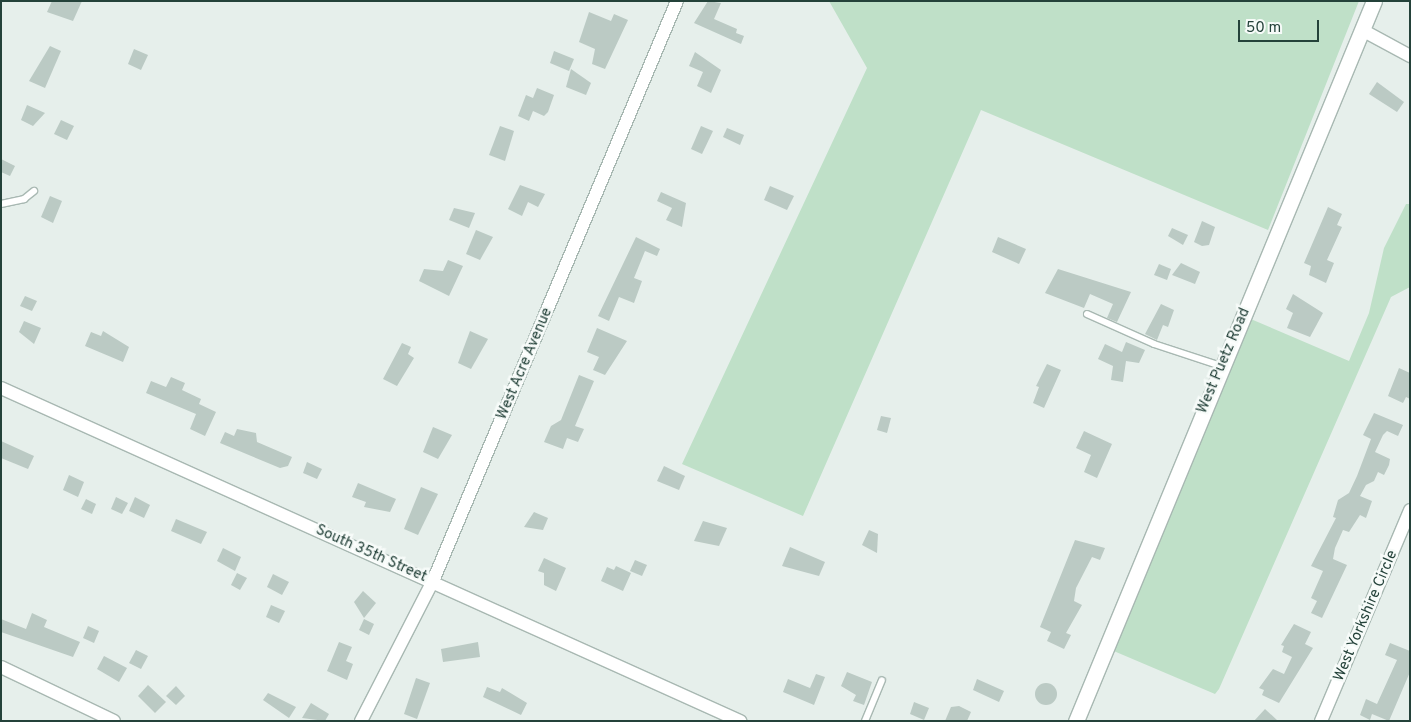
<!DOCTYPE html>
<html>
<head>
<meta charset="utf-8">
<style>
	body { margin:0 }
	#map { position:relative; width:1411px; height:722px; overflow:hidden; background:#e6efeb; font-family:Overpass,sans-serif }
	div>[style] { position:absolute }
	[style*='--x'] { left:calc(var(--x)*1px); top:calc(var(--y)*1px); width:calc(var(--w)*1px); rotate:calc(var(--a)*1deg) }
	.green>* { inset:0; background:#bfe0c8 }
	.building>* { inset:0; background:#bbcac4 }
	.round { border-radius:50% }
	.roads { filter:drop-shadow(1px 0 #a8b8b2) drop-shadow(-1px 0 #a8b8b2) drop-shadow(0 1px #a8b8b2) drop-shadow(0 -1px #a8b8b2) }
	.service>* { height:6px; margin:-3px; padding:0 3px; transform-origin:3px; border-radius:3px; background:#fff }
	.minor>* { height:12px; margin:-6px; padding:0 6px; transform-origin:6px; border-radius:6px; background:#fff }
	.tertiary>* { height:15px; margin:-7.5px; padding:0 7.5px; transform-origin:7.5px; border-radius:7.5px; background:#fff }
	span { translate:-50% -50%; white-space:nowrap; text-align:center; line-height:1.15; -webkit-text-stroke:5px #f7fbf9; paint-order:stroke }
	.street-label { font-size:15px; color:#24423a }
	.frame { position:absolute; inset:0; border:2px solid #24423a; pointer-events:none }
	.scale { position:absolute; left:1238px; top:20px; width:81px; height:22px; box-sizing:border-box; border:2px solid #24423a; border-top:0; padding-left:6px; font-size:15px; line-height:18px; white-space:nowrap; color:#24423a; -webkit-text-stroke:4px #f7fbf9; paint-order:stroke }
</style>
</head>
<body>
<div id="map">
	<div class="green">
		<div style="clip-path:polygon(829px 1px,1359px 1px,1268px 230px,981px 110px,803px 516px,682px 464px,867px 68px)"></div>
		<div style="clip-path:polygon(1406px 204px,1410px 204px,1410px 287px,1391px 297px,1219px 689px,1215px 694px,1109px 649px,1246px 317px,1349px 361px,1369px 313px,1384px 248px)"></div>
	</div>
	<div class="building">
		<div style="clip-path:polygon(52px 1px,82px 1px,73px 21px,47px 12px)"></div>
		<div style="clip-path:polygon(708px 1px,721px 3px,714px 19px,737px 29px,736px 33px,744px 36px,741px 44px,694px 23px)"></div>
		<div style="clip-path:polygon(589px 12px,611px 21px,614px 14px,628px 20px,605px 69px,592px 64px,595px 49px,579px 42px)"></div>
		<div style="clip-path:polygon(50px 46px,61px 51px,45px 88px,29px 81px)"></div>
		<div style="clip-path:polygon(134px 49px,148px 55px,141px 70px,128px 64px)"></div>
		<div style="clip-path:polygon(554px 51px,574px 59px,569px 71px,550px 63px)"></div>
		<div style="clip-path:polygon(695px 52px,721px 70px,711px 93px,697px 86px,703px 72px,689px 66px)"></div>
		<div style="clip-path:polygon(571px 69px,591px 83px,586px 95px,566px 87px)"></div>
		<div style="clip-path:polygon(1377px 82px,1404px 102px,1397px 112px,1369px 94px)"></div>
		<div style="clip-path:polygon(537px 88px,554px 95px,548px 112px,544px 116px,533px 111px,529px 121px,518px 116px,526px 95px,533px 98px)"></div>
		<div style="clip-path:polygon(27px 105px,45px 113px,33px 126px,21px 120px)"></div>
		<div style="clip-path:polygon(61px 120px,74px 126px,67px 140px,54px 134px)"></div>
		<div style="clip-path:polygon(500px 126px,514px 131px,505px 161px,489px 155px)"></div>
		<div style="clip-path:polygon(701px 126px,713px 131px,702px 154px,691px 149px)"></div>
		<div style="clip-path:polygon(727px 128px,744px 135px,740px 145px,723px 137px)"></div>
		<div style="clip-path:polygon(1px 159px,15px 166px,10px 176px,1px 172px)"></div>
		<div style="clip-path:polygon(520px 185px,545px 194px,538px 207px,528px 202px,522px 216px,508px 209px)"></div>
		<div style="clip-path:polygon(770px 186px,794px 196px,787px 210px,764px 200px)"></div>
		<div style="clip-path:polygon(661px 192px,686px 203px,682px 227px,666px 220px,672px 208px,657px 201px)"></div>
		<div style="clip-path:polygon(50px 196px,62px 201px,53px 223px,41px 217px)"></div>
		<div style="clip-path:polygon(1328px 207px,1342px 214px,1337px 225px,1342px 227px,1327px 260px,1334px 263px,1326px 283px,1309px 275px,1311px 266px,1304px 263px)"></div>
		<div style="clip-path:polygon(454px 208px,475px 213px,469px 228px,449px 220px)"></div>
		<div style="clip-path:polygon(1202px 221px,1215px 227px,1209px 245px,1202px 246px,1194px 242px)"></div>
		<div style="clip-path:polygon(1172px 228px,1188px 235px,1183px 245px,1168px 236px)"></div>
		<div style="clip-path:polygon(476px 230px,493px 237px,480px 260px,466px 254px)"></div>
		<div style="clip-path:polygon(636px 237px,660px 249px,657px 256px,645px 251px,634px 278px,642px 281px,634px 303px,619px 297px,609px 321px,598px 316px)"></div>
		<div style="clip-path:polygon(998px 237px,1026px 249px,1019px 264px,992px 252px)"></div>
		<div style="clip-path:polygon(448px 260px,463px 266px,449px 296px,419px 281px,424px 269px,443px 271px)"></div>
		<div style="clip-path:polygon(1181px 263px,1200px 272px,1195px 284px,1172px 275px)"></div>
		<div style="clip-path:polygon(1159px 264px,1171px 269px,1167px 280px,1154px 275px)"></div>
		<div style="clip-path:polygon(1058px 269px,1131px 292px,1117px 322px,1107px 318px,1113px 304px,1090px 294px,1084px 308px,1045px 293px)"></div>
		<div style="clip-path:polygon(1293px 294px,1323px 313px,1310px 337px,1287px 328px,1293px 313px,1286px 309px)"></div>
		<div style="clip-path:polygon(25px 296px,37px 301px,32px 311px,20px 306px)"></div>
		<div style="clip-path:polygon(1161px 304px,1174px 310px,1168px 327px,1163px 325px,1157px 340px,1145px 334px)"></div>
		<div style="clip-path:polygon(24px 321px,41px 328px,34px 344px,19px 332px)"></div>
		<div style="clip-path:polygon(597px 328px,627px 341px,605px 375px,593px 370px,599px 357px,587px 352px)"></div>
		<div style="clip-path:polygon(103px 331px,129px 347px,123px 362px,85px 346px,91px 332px,101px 336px)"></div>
		<div style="clip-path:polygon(470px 331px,488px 339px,471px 369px,458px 363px)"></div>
		<div style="clip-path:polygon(1126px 342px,1145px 350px,1139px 363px,1126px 361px,1123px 382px,1111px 380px,1113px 366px,1098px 359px,1105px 344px,1122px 352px)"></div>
		<div style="clip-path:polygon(402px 343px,411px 347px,408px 354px,414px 358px,397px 386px,383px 379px)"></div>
		<div style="clip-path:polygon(1047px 364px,1061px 370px,1044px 408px,1033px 403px,1039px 387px,1036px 386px)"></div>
		<div style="clip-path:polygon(1399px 368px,1410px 373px,1410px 399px,1406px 397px,1403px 403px,1388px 396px)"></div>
		<div style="clip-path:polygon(579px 375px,594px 381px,575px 426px,584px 429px,578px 442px,567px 438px,563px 449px,544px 442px,551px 426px,561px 420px)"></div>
		<div style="clip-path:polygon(171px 377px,185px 383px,182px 390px,201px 399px,199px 404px,216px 412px,205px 436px,190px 429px,196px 414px,146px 393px,151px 381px,166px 387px)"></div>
		<div style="clip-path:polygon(1374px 413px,1403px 425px,1398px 436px,1387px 431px,1383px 435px,1375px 452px,1390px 459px,1389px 465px,1384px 475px,1378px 472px,1374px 481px,1366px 485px,1360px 496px,1372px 501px,1366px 518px,1360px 515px,1349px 532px,1343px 530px,1335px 548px,1333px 559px,1347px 565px,1322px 618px,1311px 613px,1317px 601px,1311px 598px,1323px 571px,1311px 566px,1336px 518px,1333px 517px,1338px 500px,1349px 493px,1357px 476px,1371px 439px,1363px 435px)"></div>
		<div style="clip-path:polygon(881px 416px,891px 418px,887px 433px,877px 430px)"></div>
		<div style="clip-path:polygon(433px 427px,452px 435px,438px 459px,423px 452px)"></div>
		<div style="clip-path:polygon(237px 429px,256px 433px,257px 442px,292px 457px,288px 466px,280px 468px,220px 443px,225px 432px,234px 436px)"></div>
		<div style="clip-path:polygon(1084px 431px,1112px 444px,1097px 478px,1084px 472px,1091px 455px,1076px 448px)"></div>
		<div style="clip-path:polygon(1px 441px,34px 456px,28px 469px,1px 458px)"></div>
		<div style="clip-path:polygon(307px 462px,322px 469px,317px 479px,303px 473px)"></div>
		<div style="clip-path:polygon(664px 466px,685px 476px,679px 490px,657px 481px)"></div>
		<div style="clip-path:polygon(69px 475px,84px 482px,78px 497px,63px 490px)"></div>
		<div style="clip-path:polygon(358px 483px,396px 499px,390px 512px,364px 507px,366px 502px,352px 497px)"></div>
		<div style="clip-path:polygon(421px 487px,438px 494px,418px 535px,404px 529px)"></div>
		<div style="clip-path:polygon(116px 497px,128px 503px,122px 514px,111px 509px)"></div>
		<div style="clip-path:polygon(135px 497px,150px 505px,144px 518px,129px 511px)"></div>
		<div style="clip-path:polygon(86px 499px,96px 504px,92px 514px,81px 509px)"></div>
		<div style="clip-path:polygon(534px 512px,548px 518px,543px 530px,524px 527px)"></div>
		<div style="clip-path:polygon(176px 519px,207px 532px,201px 544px,171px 531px)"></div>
		<div style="clip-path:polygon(703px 521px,727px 528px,719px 546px,694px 541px)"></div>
		<div style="clip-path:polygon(869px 530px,878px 534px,877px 553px,862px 545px)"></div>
		<div style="clip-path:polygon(1075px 540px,1105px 548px,1100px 560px,1092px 557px,1076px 588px,1074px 601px,1082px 605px,1066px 633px,1071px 635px,1064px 649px,1047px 641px,1051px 632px,1040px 627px)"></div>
		<div style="clip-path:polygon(790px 547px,825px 562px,819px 576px,782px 566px)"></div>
		<div style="clip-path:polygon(223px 548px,241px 557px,235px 571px,217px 561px)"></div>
		<div style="clip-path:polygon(544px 558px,566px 568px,556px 591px,544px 585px,544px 573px,538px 571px)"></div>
		<div style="clip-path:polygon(635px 560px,647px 565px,642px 576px,630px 571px)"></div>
		<div style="clip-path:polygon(616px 566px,631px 573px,623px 591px,601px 581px,607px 567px,614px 570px)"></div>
		<div style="clip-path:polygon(237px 573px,247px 578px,240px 590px,231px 585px)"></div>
		<div style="clip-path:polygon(273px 574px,289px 582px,282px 595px,267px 587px)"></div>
		<div style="clip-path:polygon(363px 591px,376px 603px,364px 618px,354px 602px)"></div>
		<div style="clip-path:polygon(271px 605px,285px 611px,279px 623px,266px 617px)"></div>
		<div style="clip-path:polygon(32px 613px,47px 620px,44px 627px,80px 642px,73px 657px,1px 632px,1px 619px,26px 629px)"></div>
		<div style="clip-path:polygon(364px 619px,374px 624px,369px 635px,359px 630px)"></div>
		<div style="clip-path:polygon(1294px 624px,1311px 632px,1305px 644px,1313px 648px,1279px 703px,1262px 695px,1264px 690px,1259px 688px,1273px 669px,1284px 674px,1292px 657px,1282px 652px,1284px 646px,1281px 645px)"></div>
		<div style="clip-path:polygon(88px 626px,99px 631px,94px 643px,83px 638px)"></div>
		<div style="clip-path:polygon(339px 642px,352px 647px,346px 661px,353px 664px,347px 680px,327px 671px)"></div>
		<div style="clip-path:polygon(478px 642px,480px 657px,443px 662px,441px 649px)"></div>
		<div style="clip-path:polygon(1390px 643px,1410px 651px,1410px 672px,1389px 721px,1372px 714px,1370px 720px,1360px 715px,1366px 699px,1377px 704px,1397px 660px,1385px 655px)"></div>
		<div style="clip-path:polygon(136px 650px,148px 656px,141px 669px,129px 663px)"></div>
		<div style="clip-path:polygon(104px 656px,127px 668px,119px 682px,97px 669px)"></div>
		<div style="clip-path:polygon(847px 672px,872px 682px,864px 705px,853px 701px,856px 695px,841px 686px)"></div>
		<div style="clip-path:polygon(816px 674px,825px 677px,814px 705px,783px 692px,788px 679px,810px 688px)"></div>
		<div style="clip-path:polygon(416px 678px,430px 683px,417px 719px,404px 714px)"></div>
		<div style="clip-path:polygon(977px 679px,1004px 691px,999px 702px,973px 690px)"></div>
		<div class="round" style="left:1035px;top:683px;width:22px;height:22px"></div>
		<div style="clip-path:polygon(148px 685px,166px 702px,155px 713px,138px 696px)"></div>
		<div style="clip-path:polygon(176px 686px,185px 696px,176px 705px,166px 696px)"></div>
		<div style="clip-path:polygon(487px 687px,500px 692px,502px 688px,527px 703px,521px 715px,483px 697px)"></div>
		<div style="clip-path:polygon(268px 693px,296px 707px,289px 718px,263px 700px)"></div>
		<div style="clip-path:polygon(914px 702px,929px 708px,924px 720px,910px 714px)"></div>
		<div style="clip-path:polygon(311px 703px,329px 714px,325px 721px,302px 718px)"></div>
		<div style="clip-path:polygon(959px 706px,971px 712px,967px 721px,945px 721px,951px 707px)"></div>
		<div style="clip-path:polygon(1265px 709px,1278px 721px,1254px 721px)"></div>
	</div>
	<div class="roads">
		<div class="service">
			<div style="--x:1;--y:204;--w:24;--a:-12"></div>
			<div style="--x:24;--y:199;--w:13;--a:-39"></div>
			<div style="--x:1087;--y:314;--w:73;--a:24.1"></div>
			<div style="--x:1154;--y:344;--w:71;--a:18.2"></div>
			<div style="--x:865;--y:721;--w:44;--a:-67.5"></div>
		</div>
		<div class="minor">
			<div style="--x:1362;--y:30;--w:55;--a:28.4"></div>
			<div style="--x:1;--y:388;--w:811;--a:24.26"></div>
			<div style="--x:1;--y:667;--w:125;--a:25.5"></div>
			<div style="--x:361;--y:721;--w:157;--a:-62.8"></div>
			<div style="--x:433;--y:581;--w:629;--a:-67.18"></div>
			<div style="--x:1321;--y:721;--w:229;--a:-67.1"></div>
		</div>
		<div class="tertiary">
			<div style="--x:1076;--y:721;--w:779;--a:-67.52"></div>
		</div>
	</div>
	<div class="street-label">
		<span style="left:1224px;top:361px;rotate:-67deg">West Puetz Road</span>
		<span style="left:525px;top:364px;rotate:-67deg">West Acre Avenue</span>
		<span style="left:371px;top:554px;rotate:24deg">South 35th Street</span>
		<span style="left:1366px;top:616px;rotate:-67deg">West Yorkshire Circle</span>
	</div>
	<div class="frame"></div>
	<div class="scale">50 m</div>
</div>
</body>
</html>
